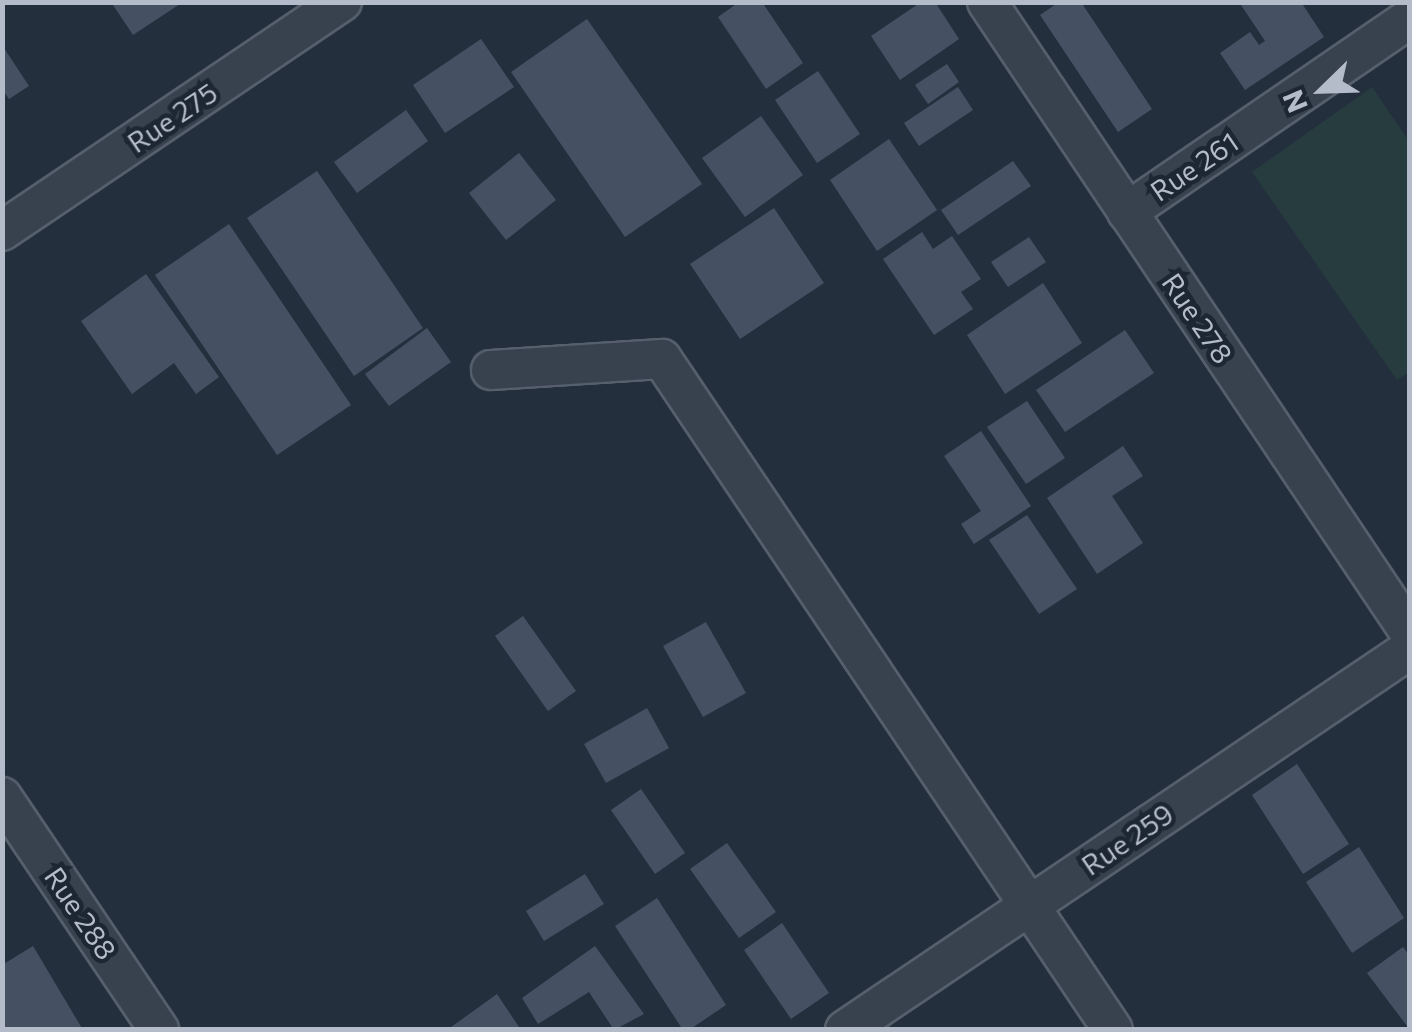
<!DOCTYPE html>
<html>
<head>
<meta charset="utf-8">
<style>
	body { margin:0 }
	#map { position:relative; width:1412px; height:1032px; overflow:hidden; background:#242f3e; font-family:Commissioner,sans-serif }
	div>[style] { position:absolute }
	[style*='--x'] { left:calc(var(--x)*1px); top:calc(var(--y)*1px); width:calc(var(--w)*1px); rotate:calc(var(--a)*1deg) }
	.green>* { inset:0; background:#263c3f }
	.building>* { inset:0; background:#455162 }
	.roads { filter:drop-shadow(2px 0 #565f6c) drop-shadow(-2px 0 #565f6c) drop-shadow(0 2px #565f6c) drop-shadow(0 -2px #565f6c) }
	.street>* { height:38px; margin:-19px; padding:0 19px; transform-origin:19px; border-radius:19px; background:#38414e }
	span { translate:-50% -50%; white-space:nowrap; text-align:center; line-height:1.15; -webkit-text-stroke:9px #1d2633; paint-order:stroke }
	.street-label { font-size:28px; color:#b4bcc9 }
	.frame { position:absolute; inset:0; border:5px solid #b4bcc9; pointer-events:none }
	.north { position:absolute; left:1272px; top:40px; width:100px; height:100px; -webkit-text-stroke:8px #1d2633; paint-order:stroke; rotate:247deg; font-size:28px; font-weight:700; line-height:40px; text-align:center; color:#b4bcc9 }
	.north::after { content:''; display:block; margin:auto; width:35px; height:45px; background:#b4bcc9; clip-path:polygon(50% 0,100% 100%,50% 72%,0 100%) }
</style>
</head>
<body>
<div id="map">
	<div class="green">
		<div style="clip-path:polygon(1372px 87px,1409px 141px,1409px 372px,1397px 380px,1252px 172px)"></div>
	</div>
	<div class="building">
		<div style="clip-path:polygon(111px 2px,183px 2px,133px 35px)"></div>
		<div style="clip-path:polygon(739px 2px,762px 2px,803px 63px,766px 89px,718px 17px)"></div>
		<div style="clip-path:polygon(921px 2px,935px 2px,959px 39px,900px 80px,871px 36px)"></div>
		<div style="clip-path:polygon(1059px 2px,1081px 2px,1152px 109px,1118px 132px,1040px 15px)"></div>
		<div style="clip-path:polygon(1239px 2px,1301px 2px,1324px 37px,1245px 90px,1220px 53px,1250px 32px,1259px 45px,1265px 41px)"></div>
		<div style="clip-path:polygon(587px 19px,702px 184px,625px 237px,511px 72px)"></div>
		<div style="clip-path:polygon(481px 39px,514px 87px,445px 133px,413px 85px)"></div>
		<div style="clip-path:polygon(2px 45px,29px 86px,9px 99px,2px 89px)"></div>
		<div style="clip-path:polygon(947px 64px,959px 82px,928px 104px,915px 85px)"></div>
		<div style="clip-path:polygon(818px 71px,860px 134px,817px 163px,775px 100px)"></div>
		<div style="clip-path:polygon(958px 87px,973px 110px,919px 146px,904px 123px)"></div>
		<div style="clip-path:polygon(406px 110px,428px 141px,357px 193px,334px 162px)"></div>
		<div style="clip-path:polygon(761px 116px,803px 175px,745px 217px,702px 158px)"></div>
		<div style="clip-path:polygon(889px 139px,937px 210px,877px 251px,830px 180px)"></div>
		<div style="clip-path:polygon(519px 153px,556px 200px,506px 240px,469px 193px)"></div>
		<div style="clip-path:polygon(1013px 161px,1031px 186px,958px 235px,941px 210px)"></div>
		<div style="clip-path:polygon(317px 171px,423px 328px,354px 376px,247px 218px)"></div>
		<div style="clip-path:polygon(774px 208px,824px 283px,740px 339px,690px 264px)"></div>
		<div style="clip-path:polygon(229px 224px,351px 405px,277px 455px,155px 275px)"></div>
		<div style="clip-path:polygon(922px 232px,933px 249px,952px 236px,981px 279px,961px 292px,973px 309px,934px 335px,883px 259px)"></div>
		<div style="clip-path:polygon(1029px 237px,1046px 262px,1008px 287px,991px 262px)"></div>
		<div style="clip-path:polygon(146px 274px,219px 377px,196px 394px,174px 363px,132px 394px,81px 321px)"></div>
		<div style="clip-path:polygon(1043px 283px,1082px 343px,1005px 394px,967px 335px)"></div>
		<div style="clip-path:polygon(427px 328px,451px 362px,389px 406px,365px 374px)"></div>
		<div style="clip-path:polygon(1125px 330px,1154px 373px,1065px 432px,1036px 390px)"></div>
		<div style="clip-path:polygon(1027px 401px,1065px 458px,1026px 484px,987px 427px)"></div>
		<div style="clip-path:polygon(981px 431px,1031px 506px,974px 544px,961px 524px,981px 511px,944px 456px)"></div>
		<div style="clip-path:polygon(1123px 446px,1143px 476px,1112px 496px,1143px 543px,1097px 574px,1047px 498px)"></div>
		<div style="clip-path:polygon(1027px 515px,1077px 589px,1039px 614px,989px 540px)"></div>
		<div style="clip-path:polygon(523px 616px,576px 691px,548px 711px,495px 636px)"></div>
		<div style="clip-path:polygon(706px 622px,746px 693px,703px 717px,663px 646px)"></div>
		<div style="clip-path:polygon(647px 708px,669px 748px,606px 783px,584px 744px)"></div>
		<div style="clip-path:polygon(1297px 764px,1349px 844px,1303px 874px,1252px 795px)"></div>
		<div style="clip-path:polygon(641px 789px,685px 853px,655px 874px,611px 810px)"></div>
		<div style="clip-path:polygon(727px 843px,776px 912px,739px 938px,690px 869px)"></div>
		<div style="clip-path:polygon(1359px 847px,1404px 918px,1352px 953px,1306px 882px)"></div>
		<div style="clip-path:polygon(585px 874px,604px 904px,544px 941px,526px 911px)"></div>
		<div style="clip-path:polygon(657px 898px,726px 1005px,689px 1030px,683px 1030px,615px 926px)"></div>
		<div style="clip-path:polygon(782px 923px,829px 993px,791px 1019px,744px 950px)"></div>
		<div style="clip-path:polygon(33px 946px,83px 1030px,2px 1030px,2px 965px)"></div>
		<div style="clip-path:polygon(595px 946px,644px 1014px,614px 1030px,589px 992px,538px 1024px,522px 998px)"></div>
		<div style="clip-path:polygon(1403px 947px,1410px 956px,1410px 1030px,1367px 973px)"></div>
		<div style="clip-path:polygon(497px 994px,521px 1030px,447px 1030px)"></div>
	</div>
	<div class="roads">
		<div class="street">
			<div style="--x:987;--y:2;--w:760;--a:56.16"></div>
			<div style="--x:1127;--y:212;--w:343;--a:-34.4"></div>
			<div style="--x:2;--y:231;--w:410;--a:-34"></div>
			<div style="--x:491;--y:370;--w:171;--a:-3.7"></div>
			<div style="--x:662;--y:359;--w:808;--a:56.09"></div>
			<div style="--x:2;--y:797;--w:281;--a:56"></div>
			<div style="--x:845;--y:1030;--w:681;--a:-33.99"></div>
		</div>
	</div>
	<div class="street-label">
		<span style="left:172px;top:117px;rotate:-34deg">Rue 275</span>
		<span style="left:1194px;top:166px;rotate:-34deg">Rue 261</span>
		<span style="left:1198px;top:318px;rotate:56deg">Rue 278</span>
		<span style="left:1127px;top:839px;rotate:-34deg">Rue 259</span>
		<span style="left:81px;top:913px;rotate:56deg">Rue 288</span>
	</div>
	<div class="frame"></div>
	<div class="north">N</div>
</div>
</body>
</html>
